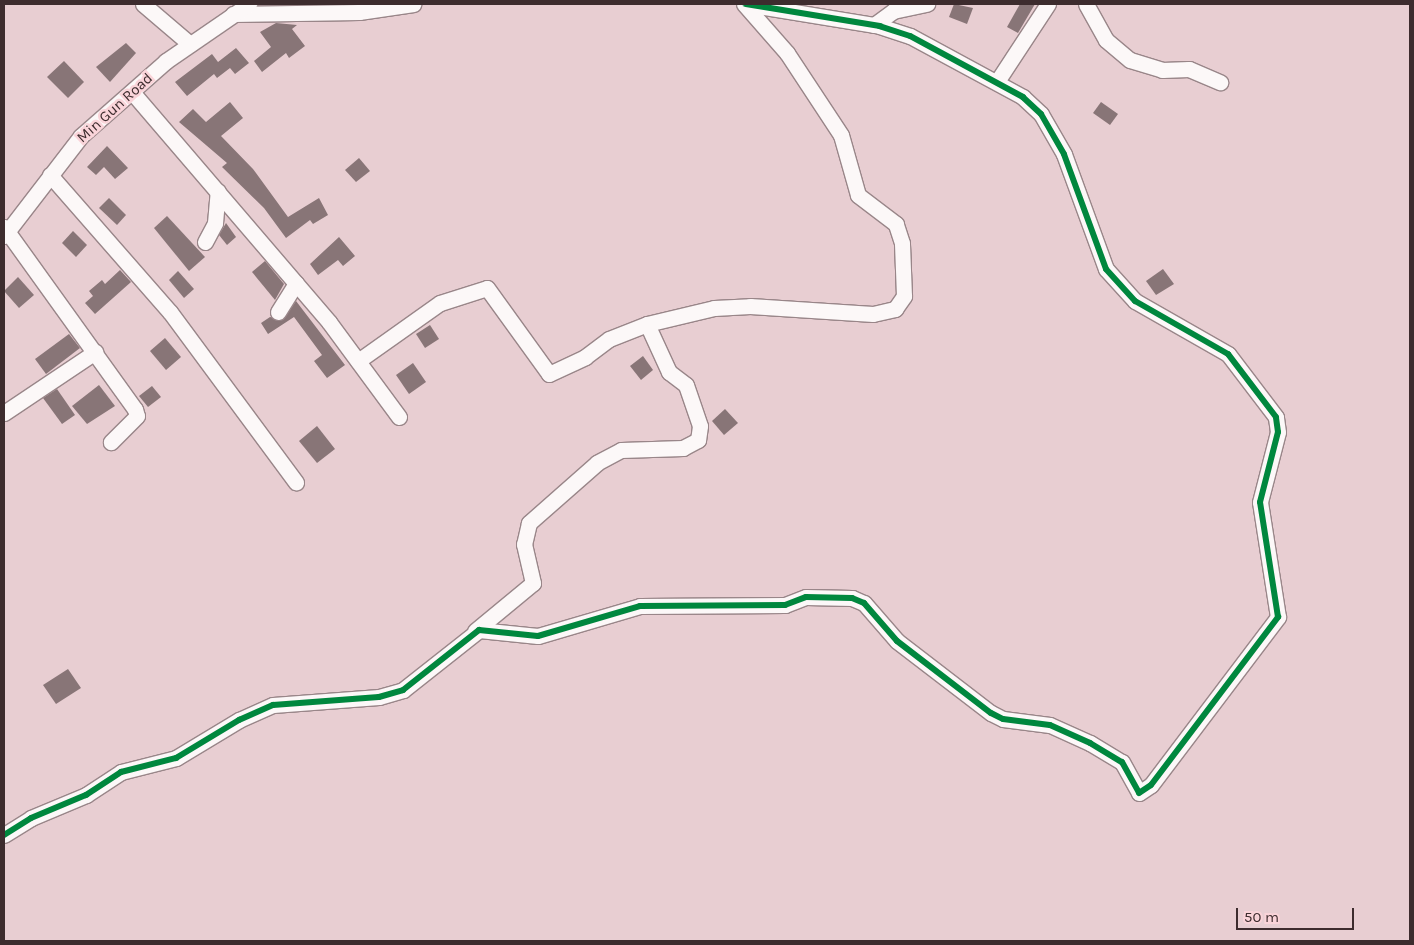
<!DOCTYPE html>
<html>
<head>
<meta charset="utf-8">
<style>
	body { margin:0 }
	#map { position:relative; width:1414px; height:945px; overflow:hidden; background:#e8ced2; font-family:Karla,sans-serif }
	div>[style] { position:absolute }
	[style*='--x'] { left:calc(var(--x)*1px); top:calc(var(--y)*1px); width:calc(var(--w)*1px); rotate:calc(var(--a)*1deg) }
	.building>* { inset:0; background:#887577 }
	.roads { filter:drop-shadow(1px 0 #998689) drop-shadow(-1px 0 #998689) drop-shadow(0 1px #998689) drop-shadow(0 -1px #998689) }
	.minor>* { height:15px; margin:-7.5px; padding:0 7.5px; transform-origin:7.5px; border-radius:7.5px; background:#fcf8f8 }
	.cycleway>* { height:6px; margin:-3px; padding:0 3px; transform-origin:3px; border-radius:3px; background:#00873e }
	span { translate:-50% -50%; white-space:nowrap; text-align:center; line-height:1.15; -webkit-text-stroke:5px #fad4d9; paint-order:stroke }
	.street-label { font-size:15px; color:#3d2c2e }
	.frame { position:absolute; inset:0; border:5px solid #3d2c2e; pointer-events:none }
	.scale { position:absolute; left:1236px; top:908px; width:118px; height:22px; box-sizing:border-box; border:2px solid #3d2c2e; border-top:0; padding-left:6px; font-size:15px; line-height:18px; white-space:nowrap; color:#3d2c2e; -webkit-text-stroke:4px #fad4d9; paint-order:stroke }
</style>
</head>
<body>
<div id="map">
	<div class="building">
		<div style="clip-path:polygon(954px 4px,973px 8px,967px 24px,949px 17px)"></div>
		<div style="clip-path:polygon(1020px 4px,1035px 4px,1018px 33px,1007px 27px)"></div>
		<div style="clip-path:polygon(276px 23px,297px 25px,292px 29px,305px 46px,289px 58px,286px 53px,262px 72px,254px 61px,271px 47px,260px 32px)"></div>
		<div style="clip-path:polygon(126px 43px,136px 53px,110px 82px,96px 67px)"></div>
		<div style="clip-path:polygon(236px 48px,249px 63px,235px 74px,230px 68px,217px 78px,214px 74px,187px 96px,175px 82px,212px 54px,218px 62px)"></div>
		<div style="clip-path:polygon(64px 61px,84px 82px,68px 98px,47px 77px)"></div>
		<div style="clip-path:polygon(230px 102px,243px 118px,221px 136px,253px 169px,288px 217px,319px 198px,328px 215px,313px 224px,310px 220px,286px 238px,264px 208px,222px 167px,227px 163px,179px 122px,193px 109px,206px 122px)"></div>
		<div style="clip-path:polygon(1101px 102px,1118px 114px,1110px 125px,1093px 113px)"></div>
		<div style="clip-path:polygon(107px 146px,128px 168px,115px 179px,104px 167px,96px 175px,87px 167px)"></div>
		<div style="clip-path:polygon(359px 158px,370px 171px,356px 182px,345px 170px)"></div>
		<div style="clip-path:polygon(109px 198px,126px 215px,117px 225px,99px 208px)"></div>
		<div style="clip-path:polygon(167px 216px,205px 257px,189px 271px,154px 228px)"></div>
		<div style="clip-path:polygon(226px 223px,236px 237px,227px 245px,219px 235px)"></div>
		<div style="clip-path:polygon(73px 231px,87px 245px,76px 257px,62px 243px)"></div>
		<div style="clip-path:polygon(339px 237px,355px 256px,343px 266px,338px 260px,318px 275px,310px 264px)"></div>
		<div style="clip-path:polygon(265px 261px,284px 284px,275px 300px,252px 272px)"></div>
		<div style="clip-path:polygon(1163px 269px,1174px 284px,1156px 295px,1146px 281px)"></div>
		<div style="clip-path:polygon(120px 270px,131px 282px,95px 314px,85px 303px,93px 296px,89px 291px,102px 280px,105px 284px)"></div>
		<div style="clip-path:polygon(178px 271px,194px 289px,184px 298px,169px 280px)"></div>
		<div style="clip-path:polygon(18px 277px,34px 295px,19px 308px,4px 291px)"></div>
		<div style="clip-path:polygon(296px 301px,345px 365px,327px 378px,314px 361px,322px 355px,294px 317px,268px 334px,261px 323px,270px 317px,283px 320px)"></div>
		<div style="clip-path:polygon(430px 325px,439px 339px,425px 348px,416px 334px)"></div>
		<div style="clip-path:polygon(69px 334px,80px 348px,46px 374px,35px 359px)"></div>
		<div style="clip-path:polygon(165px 338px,181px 357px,166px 370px,150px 351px)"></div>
		<div style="clip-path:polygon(643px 356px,653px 370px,641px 380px,630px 366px)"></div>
		<div style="clip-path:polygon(413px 363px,426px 382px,409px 394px,396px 375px)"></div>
		<div style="clip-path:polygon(99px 385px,115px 406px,87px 424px,72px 406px)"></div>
		<div style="clip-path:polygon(152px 386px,161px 397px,148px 407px,139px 396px)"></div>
		<div style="clip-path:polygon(57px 389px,75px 415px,62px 424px,43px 398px)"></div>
		<div style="clip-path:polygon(725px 409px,738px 423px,724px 435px,712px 421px)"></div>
		<div style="clip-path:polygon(317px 426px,335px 449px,317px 463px,299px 441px)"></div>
		<div style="clip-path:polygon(68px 669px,81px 688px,56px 704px,43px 685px)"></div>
	</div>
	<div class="roads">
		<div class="minor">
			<div style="--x:143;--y:4;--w:62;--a:40.4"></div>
			<div style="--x:1086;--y:4;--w:41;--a:60.9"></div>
			<div style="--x:1106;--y:40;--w:31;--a:40"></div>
			<div style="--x:1130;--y:60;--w:34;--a:17"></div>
			<div style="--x:1162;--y:70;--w:27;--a:-2"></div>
			<div style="--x:1189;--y:69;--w:34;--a:23"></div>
			<div style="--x:233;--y:14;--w:126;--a:-0.9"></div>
			<div style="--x:359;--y:12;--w:55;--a:-8.4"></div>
			<div style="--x:874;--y:25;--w:24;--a:-36"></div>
			<div style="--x:893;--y:11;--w:35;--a:-12"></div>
			<div style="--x:998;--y:80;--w:91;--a:-56.7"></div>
			<div style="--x:132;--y:92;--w:303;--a:49.4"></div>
			<div style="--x:329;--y:322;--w:118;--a:53.6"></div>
			<div style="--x:50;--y:175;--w:182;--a:48.8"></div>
			<div style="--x:170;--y:312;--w:212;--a:53.5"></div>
			<div style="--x:4;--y:227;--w:224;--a:54.3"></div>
			<div style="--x:135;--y:409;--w:7;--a:74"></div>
			<div style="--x:137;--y:416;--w:37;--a:135"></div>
			<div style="--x:4;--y:236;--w:126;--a:-52.4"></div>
			<div style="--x:81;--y:136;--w:113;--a:-41.4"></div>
			<div style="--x:166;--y:61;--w:101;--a:-34.5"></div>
			<div style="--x:205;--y:242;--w:21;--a:-62"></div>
			<div style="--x:215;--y:223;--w:32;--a:-85"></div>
			<div style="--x:278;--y:312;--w:34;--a:-58"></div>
			<div style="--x:647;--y:324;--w:69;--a:-13.4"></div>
			<div style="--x:714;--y:308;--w:36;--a:-3"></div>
			<div style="--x:750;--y:306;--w:123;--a:3.7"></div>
			<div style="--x:873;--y:314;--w:23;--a:-13"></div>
			<div style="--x:895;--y:309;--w:16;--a:-55"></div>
			<div style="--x:904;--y:296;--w:53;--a:-92.2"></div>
			<div style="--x:902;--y:243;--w:20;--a:-108"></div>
			<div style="--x:896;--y:224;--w:48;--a:-142.7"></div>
			<div style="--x:858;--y:195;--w:62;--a:-105.8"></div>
			<div style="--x:841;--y:135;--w:98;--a:-123.4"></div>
			<div style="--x:787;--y:53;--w:65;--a:-131.3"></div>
			<div style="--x:358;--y:361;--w:100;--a:-35.3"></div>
			<div style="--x:440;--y:303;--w:49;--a:-17.7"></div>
			<div style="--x:487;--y:288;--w:106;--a:54.2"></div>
			<div style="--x:549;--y:374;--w:40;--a:-25"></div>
			<div style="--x:585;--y:357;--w:30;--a:-37"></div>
			<div style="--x:609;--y:339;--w:41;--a:-21.5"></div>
			<div style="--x:647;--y:324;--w:53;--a:65.4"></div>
			<div style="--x:669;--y:372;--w:21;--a:37"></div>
			<div style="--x:686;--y:385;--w:43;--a:71.1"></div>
			<div style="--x:700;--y:426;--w:14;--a:98"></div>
			<div style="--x:698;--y:440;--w:17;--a:152"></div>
			<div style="--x:683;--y:448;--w:62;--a:178.2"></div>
			<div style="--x:621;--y:450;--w:27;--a:152"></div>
			<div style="--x:597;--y:463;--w:91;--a:138.6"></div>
			<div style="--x:529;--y:523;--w:22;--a:103"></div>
			<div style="--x:524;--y:544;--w:40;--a:77"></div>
			<div style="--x:533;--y:583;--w:75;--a:140.4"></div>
			<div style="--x:4;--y:413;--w:110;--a:-33.8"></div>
			<div style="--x:4;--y:835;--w:32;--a:-32"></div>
			<div style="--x:31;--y:818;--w:60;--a:-22.7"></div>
			<div style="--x:86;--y:795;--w:42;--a:-33.3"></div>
			<div style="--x:121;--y:772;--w:57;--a:-14.3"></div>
			<div style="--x:176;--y:758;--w:74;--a:-31.1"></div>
			<div style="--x:239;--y:720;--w:37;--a:-24"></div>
			<div style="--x:273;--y:705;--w:106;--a:-4.3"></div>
			<div style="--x:379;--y:697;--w:25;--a:-16"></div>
			<div style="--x:403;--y:690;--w:97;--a:-38.3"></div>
			<div style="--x:479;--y:630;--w:59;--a:5.8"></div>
			<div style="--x:538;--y:636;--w:106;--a:-16.4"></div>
			<div style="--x:640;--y:606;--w:145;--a:-0.4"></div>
			<div style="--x:785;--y:605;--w:22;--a:-21"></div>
			<div style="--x:806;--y:597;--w:46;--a:1.2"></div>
			<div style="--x:852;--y:598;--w:13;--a:23"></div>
			<div style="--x:864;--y:603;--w:50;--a:49"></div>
			<div style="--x:897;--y:641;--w:118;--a:37.5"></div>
			<div style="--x:991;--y:713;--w:13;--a:27"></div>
			<div style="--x:1003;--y:719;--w:47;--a:7.3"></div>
			<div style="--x:1050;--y:725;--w:44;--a:24.2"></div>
			<div style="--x:1090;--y:743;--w:37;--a:31"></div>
			<div style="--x:1122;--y:762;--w:35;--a:61"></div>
			<div style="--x:1139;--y:793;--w:14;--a:-34"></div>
			<div style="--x:1151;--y:785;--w:211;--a:-52.9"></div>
			<div style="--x:1278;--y:617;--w:116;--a:-98.9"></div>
			<div style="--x:1260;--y:502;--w:72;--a:-75.6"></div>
			<div style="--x:1278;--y:432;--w:15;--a:-98"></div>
			<div style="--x:1276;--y:417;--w:79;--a:-127.3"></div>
			<div style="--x:1228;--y:354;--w:107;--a:-150.3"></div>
			<div style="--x:1135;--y:301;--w:43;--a:-132.2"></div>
			<div style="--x:1106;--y:269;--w:122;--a:-110.1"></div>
			<div style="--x:1064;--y:154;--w:46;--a:-119.9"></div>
			<div style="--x:1041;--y:114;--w:25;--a:-137"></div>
			<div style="--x:1023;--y:97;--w:128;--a:-151.6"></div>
			<div style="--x:910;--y:36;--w:32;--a:-162"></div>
			<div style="--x:880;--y:26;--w:136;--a:-170.7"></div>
		</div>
	</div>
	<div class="cycleway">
		<div style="--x:4;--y:835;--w:32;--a:-32"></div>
		<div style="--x:31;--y:818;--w:60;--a:-22.7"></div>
		<div style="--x:86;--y:795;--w:42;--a:-33.3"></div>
		<div style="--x:121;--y:772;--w:57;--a:-14.3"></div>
		<div style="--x:176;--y:758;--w:74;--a:-31.1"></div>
		<div style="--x:239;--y:720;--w:37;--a:-24"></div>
		<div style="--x:273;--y:705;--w:106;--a:-4.3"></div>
		<div style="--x:379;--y:697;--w:25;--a:-16"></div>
		<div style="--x:403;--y:690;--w:97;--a:-38.3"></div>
		<div style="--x:479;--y:630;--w:59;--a:5.8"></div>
		<div style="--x:538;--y:636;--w:106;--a:-16.4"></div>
		<div style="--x:640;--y:606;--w:145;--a:-0.4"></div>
		<div style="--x:785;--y:605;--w:22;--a:-21"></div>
		<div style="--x:806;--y:597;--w:46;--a:1.2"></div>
		<div style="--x:852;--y:598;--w:13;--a:23"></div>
		<div style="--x:864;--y:603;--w:50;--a:49"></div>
		<div style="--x:897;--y:641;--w:118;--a:37.5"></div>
		<div style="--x:991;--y:713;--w:13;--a:27"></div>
		<div style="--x:1003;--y:719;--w:47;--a:7.3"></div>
		<div style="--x:1050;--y:725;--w:44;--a:24.2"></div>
		<div style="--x:1090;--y:743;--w:37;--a:31"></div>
		<div style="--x:1122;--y:762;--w:35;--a:61"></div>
		<div style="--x:1139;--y:793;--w:14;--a:-34"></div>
		<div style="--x:1151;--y:785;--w:211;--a:-52.9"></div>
		<div style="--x:1278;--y:617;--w:116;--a:-98.9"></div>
		<div style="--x:1260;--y:502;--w:72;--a:-75.6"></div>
		<div style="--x:1278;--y:432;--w:15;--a:-98"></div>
		<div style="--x:1276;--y:417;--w:79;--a:-127.3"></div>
		<div style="--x:1228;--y:354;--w:107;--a:-150.3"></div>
		<div style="--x:1135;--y:301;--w:43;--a:-132.2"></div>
		<div style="--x:1106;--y:269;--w:122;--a:-110.1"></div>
		<div style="--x:1064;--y:154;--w:46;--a:-119.9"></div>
		<div style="--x:1041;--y:114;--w:25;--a:-137"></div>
		<div style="--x:1023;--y:97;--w:128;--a:-151.6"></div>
		<div style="--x:910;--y:36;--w:32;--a:-162"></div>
		<div style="--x:880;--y:26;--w:136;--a:-170.7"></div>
	</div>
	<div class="street-label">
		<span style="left:115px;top:108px;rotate:-42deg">Min Gun Road</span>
	</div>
	<div class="frame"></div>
	<div class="scale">50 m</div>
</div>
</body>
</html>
